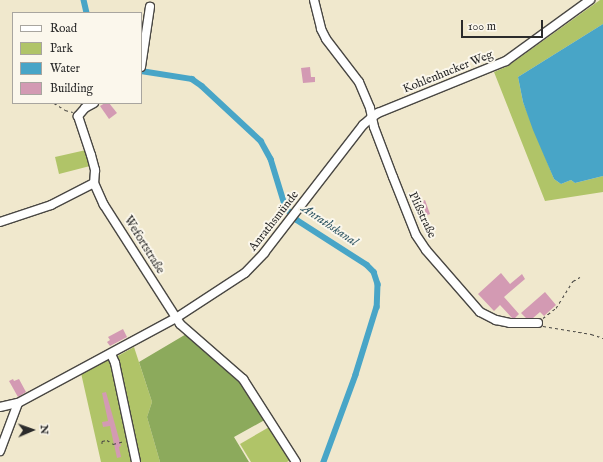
<!DOCTYPE html>
<html>
<head>
<meta charset="utf-8">
<style>
	body { margin:0 }
	#map { position:relative; width:603px; height:462px; overflow:hidden; background:#f0e8cd; font-family:"IM FELL English",serif }
	div>[style] { position:absolute }
	[style*='--x'] { left:calc(var(--x)*1px); top:calc(var(--y)*1px); width:calc(var(--w)*1px); rotate:calc(var(--a)*1deg) }
	.green>* { inset:0; background:#b0c468 }
	.forest>* { inset:0; background:#8caa5c }
	.water>* { inset:0; background:#48a5c7 }
	.canal>* { height:5.5px; margin:-2.75px; padding:0 2.75px; transform-origin:2.75px; border-radius:2.75px; background:#48a5c7 }
	.building>* { inset:0; background:#d39ab3 }
	.path>* { height:1px; margin-top:-0.5px; transform-origin:0; background:repeating-linear-gradient(90deg,#494743 0 3px,transparent 0 6px) }
	.roads { filter:drop-shadow(1px 0 #494743) drop-shadow(-1px 0 #494743) drop-shadow(0 1px #494743) drop-shadow(0 -1px #494743) }
	.minor>* { height:8px; margin:-4px; padding:0 4px; transform-origin:4px; border-radius:4px; background:#fff }
	span { translate:-50% -50%; white-space:nowrap; text-align:center; line-height:1.15; -webkit-text-stroke:4px #fbf7ec; paint-order:stroke }
	.street-label { font-size:12px; color:#2b2b2b }
	.water-label { font-size:13px; color:#375c69; font-style:italic }
	.legend { position:absolute; left:12px; top:12px; width:130px; height:92px; box-sizing:border-box; background:#fbf7ec; border:1px solid #a8a59f; margin:0; padding:5px 7px; list-style:none; font-size:12px; color:#2b2b2b }
	.legend li { display:flex; align-items:center; gap:8px; height:20px }
	.legend b { width:20px; border:1px solid #a8a59f }
	.north { position:absolute; left:12px; top:410px; width:40px; height:40px; -webkit-text-stroke:3px #fbf7ec; paint-order:stroke; rotate:88deg; font-size:11px; font-weight:700; line-height:16px; text-align:center; color:#2b2b2b }
	.north::after { content:''; display:block; margin:auto; width:14px; height:18px; background:#2b2b2b; clip-path:polygon(50% 0,100% 100%,50% 72%,0 100%) }
	.scale { position:absolute; left:461px; top:20px; width:82px; height:18px; box-sizing:border-box; border:2px solid #2b2b2b; border-top:0; padding-left:5px; font-size:12px; line-height:14px; white-space:nowrap; color:#2b2b2b; -webkit-text-stroke:3px #fbf7ec; paint-order:stroke }
</style>
</head>
<body>
<div id="map">
	<div class="green">
		<div style="clip-path:polygon(600px 0,603px 0,603px 24px,518px 77px,523px 102px,554px 179px,561px 184px,571px 180px,575px 183px,603px 176px,603px 192px,545px 201px,494px 72px,508px 66px)"></div>
		<div style="clip-path:polygon(86px 150px,90px 166px,59px 174px,55px 157px)"></div>
		<div style="clip-path:polygon(134px 347px,152px 402px,147px 417px,160px 462px,101px 462px,81px 373px,108px 360px,115px 363px,116px 357px)"></div>
		<div style="clip-path:polygon(271px 426px,292px 459px,287px 462px,251px 462px,240px 444px)"></div>
	</div>
	<div class="forest">
		<div style="clip-path:polygon(188px 333px,234px 367px,270px 417px,234px 437px,249px 462px,160px 462px,147px 417px,152px 402px,139px 362px)"></div>
	</div>
	<div class="water">
		<div style="clip-path:polygon(603px 24px,603px 176px,575px 183px,571px 180px,561px 184px,554px 179px,533px 130px,523px 102px,518px 77px)"></div>
	</div>
	<div class="canal">
		<div style="--x:84;--y:0;--w:13;--a:77"></div>
		<div style="--x:141;--y:71;--w:52;--a:8.9"></div>
		<div style="--x:192;--y:79;--w:12;--a:35"></div>
		<div style="--x:202;--y:86;--w:81;--a:43"></div>
		<div style="--x:261;--y:141;--w:21;--a:61"></div>
		<div style="--x:271;--y:159;--w:51;--a:73"></div>
		<div style="--x:286;--y:208;--w:16;--a:47"></div>
		<div style="--x:297;--y:220;--w:83;--a:32.7"></div>
		<div style="--x:367;--y:265;--w:10;--a:45"></div>
		<div style="--x:374;--y:272;--w:13;--a:72"></div>
		<div style="--x:378;--y:284;--w:23;--a:92"></div>
		<div style="--x:377;--y:307;--w:71;--a:107.2"></div>
		<div style="--x:356;--y:375;--w:93;--a:110.2"></div>
	</div>
	<div class="building">
		<div style="clip-path:polygon(310px 67px,311px 77px,315px 77px,315px 82px,303px 83px,301px 68px)"></div>
		<div style="clip-path:polygon(105px 103px,109px 103px,117px 113px,109px 119px,100px 106px)"></div>
		<div style="clip-path:polygon(419px 192px,423px 201px,425px 200px,430px 214px,423px 217px,414px 194px)"></div>
		<div style="clip-path:polygon(501px 273px,510px 284px,522px 274px,525px 279px,504px 297px,519px 314px,515px 318px,512px 318px,500px 305px,494px 311px,478px 294px)"></div>
		<div style="clip-path:polygon(545px 292px,556px 305px,544px 316px,540px 312px,533px 318px,526px 318px,521px 313px)"></div>
		<div style="clip-path:polygon(123px 329px,127px 337px,110px 346px,107px 342px,110px 340px,108px 337px)"></div>
		<div style="clip-path:polygon(13px 379px,14px 381px,19px 379px,26px 392px,18px 397px,9px 381px)"></div>
		<div style="clip-path:polygon(106px 392px,121px 446px,119px 447px,121px 457px,117px 458px,110px 426px,103px 427px,102px 422px,108px 421px,102px 393px)"></div>
	</div>
	<div class="path">
		<div style="--x:54;--y:103;--w:13;--a:32"></div>
		<div style="--x:65;--y:110;--w:8;--a:14"></div>
		<div style="--x:543;--y:318;--w:16;--a:-38"></div>
		<div style="--x:556;--y:308;--w:32;--a:-58"></div>
		<div style="--x:573;--y:281;--w:8;--a:-30"></div>
		<div style="--x:543;--y:326;--w:49;--a:9.5"></div>
		<div style="--x:591;--y:334;--w:13;--a:18"></div>
		<div style="--x:102;--y:444;--w:3;--a:-90"></div>
		<div style="--x:102;--y:441;--w:5;--a:-11"></div>
		<div style="--x:107;--y:440;--w:7;--a:34"></div>
		<div style="--x:113;--y:444;--w:11;--a:-15"></div>
	</div>
	<div class="roads">
		<div class="minor">
			<div style="--x:314;--y:0;--w:30;--a:76"></div>
			<div style="--x:321;--y:29;--w:11;--a:63"></div>
			<div style="--x:326;--y:39;--w:54;--a:52.5"></div>
			<div style="--x:359;--y:82;--w:28;--a:67"></div>
			<div style="--x:370;--y:108;--w:19;--a:78"></div>
			<div style="--x:374;--y:127;--w:53;--a:69.2"></div>
			<div style="--x:393;--y:177;--w:62;--a:68.4"></div>
			<div style="--x:416;--y:235;--w:18;--a:56"></div>
			<div style="--x:426;--y:250;--w:82;--a:48.9"></div>
			<div style="--x:480;--y:312;--w:18;--a:27"></div>
			<div style="--x:496;--y:320;--w:14;--a:12"></div>
			<div style="--x:510;--y:323;--w:28;--a:0"></div>
			<div style="--x:141;--y:67;--w:61;--a:-81.5"></div>
			<div style="--x:94;--y:103;--w:10;--a:151"></div>
			<div style="--x:85;--y:108;--w:11;--a:131"></div>
			<div style="--x:78;--y:116;--w:41;--a:71.6"></div>
			<div style="--x:91;--y:155;--w:16;--a:75"></div>
			<div style="--x:95;--y:170;--w:13;--a:94"></div>
			<div style="--x:0;--y:222;--w:54;--a:-18.4"></div>
			<div style="--x:51;--y:205;--w:48;--a:-27.1"></div>
			<div style="--x:94;--y:183;--w:24;--a:66"></div>
			<div style="--x:104;--y:205;--w:141;--a:57.4"></div>
			<div style="--x:180;--y:324;--w:84;--a:41.1"></div>
			<div style="--x:243;--y:379;--w:98;--a:57.4"></div>
			<div style="--x:111;--y:354;--w:10;--a:66"></div>
			<div style="--x:115;--y:363;--w:101;--a:78"></div>
			<div style="--x:0;--y:407;--w:18;--a:-13"></div>
			<div style="--x:0;--y:451;--w:51;--a:-69.4"></div>
			<div style="--x:18;--y:403;--w:179;--a:-28.3"></div>
			<div style="--x:176;--y:318;--w:82;--a:-33.1"></div>
			<div style="--x:245;--y:273;--w:28;--a:-46"></div>
			<div style="--x:264;--y:253;--w:162;--a:-52.3"></div>
			<div style="--x:363;--y:125;--w:11;--a:-41"></div>
			<div style="--x:371;--y:118;--w:9;--a:-36"></div>
			<div style="--x:378;--y:113;--w:138;--a:-22.1"></div>
			<div style="--x:506;--y:61;--w:104;--a:-36"></div>
		</div>
	</div>
	<div class="street-label">
		<span style="left:448px;top:72px;rotate:-22deg">Kohlenhucker Weg</span>
		<span style="left:422px;top:215px;rotate:65deg">Plißstraße</span>
		<span style="left:274px;top:221px;rotate:-52deg">Anrathsmünde</span>
		<span style="left:144px;top:245px;rotate:58deg">Wefortstraße</span>
	</div>
	<div class="water-label">
		<span style="left:329px;top:226px;rotate:34deg">Anrathskanal</span>
	</div>
	<ul class="legend">
	<li><b style="height:5px;background:#fff"></b>Road</li>
	<li><b style="height:11px;background:#b0c468"></b>Park</li>
	<li><b style="height:11px;background:#48a5c7"></b>Water</li>
	<li><b style="height:11px;background:#d39ab3"></b>Building</li>
	</ul>
	<div class="north">N</div>
	<div class="scale">100 m</div>
</div>
</body>
</html>
